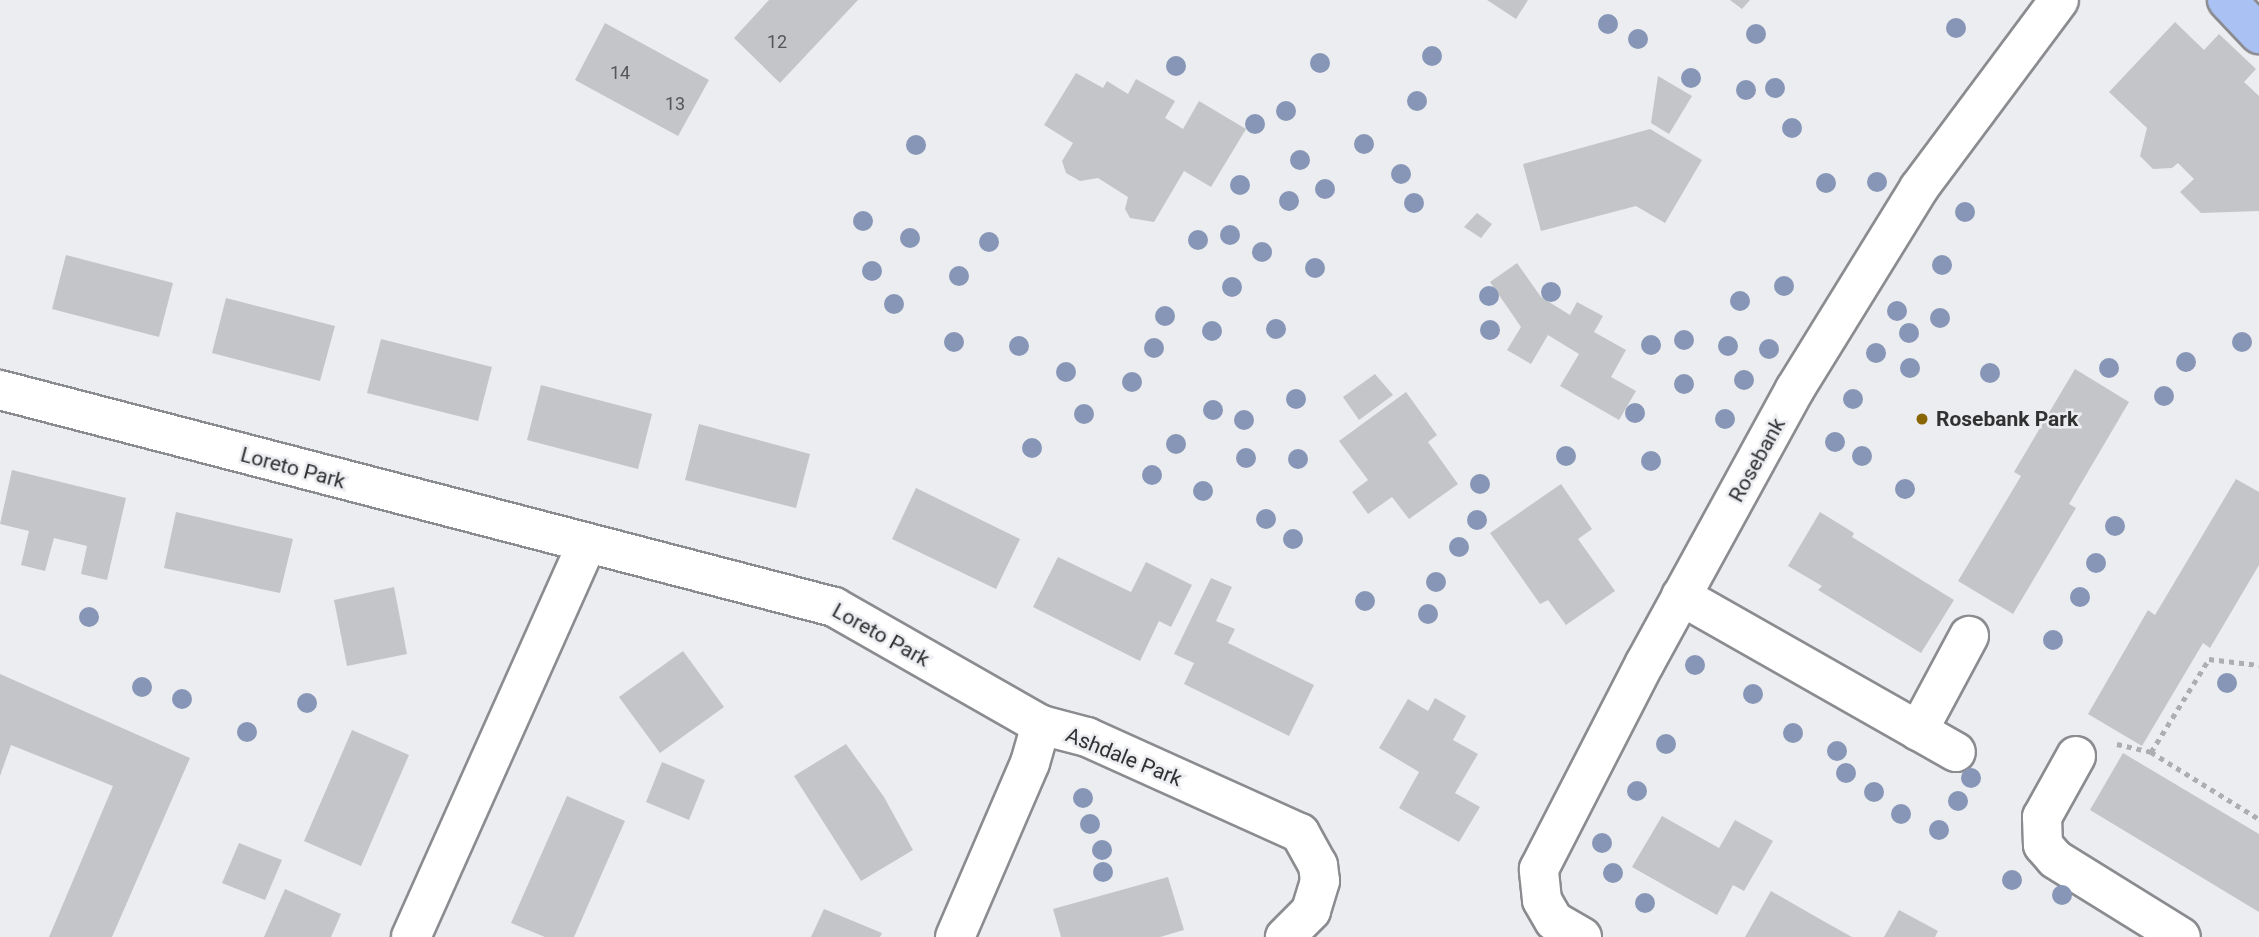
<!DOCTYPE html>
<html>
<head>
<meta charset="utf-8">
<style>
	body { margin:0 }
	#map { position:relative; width:2259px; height:937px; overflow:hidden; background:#ecedf1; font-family:Roboto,sans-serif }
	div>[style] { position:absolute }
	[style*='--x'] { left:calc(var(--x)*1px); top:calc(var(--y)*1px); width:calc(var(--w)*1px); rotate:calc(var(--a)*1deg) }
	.building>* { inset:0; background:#c3c5c8 }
	.path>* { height:4.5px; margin-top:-2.25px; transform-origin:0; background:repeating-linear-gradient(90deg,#aeaeb1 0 5px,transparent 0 10px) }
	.roads { filter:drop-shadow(2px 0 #8b8c8f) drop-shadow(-2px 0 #8b8c8f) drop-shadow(0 2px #8b8c8f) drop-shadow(0 -2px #8b8c8f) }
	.minor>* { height:38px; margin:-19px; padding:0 19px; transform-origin:19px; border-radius:19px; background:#fff }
	.major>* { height:38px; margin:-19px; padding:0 19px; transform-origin:19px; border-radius:19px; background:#aac1f4 }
	.trees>* { width:20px; height:20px; margin:-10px; border-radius:50%; background:#8796b6 }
	.dots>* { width:19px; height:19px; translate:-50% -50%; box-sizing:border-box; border:4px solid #ecedf1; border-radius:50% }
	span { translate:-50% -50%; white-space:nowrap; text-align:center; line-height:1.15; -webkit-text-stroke:5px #ecedf1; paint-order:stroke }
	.number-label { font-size:18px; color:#565658 }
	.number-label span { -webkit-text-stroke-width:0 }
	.poi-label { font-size:21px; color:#313132; font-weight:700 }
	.left { translate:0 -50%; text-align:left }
	.street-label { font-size:21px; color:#313132 }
</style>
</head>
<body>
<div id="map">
	<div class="building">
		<div style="clip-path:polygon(769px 0,858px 0,780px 83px,734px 38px)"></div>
		<div style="clip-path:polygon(1487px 0,1528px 0,1516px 19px)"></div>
		<div style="clip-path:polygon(1730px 0,1750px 0,1742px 9px)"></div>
		<div style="clip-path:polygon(2175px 22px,2204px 50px,2219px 34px,2256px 69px,2244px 82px,2259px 96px,2259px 211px,2201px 213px,2180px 192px,2194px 179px,2178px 163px,2172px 168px,2153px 169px,2140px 156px,2147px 128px,2109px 92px)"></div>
		<div style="clip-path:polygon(605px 23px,709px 80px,678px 136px,575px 80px)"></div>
		<div style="clip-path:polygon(1076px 73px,1103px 88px,1107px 81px,1128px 94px,1136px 79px,1175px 101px,1165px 118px,1183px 129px,1199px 101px,1246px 129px,1211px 187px,1184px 171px,1154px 222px,1130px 218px,1125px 209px,1128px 197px,1098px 178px,1080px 181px,1066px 173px,1062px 161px,1073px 143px,1044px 125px)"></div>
		<div style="clip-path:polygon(1658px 76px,1692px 96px,1669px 134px,1651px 123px)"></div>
		<div style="clip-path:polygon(1650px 129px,1702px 160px,1665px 223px,1636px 206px,1541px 231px,1523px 164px)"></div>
		<div style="clip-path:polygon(1477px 213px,1492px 224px,1481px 238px,1464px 227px)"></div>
		<div style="clip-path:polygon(66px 255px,173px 283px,159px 337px,52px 309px)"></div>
		<div style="clip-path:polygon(1517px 263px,1541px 297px,1570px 315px,1577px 302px,1603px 316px,1594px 332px,1626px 350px,1611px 377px,1636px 391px,1619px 420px,1560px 386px,1579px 354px,1548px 335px,1531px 364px,1507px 350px,1521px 327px,1490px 282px)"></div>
		<div style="clip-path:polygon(226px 298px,335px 326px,320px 381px,212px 353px)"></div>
		<div style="clip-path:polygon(381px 339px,492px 367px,478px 421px,367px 393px)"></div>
		<div style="clip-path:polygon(2075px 369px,2129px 402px,2069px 504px,2076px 508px,2013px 614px,1958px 581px,2021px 476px,2014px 472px)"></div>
		<div style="clip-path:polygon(1375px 374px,1393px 395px,1359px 420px,1343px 397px)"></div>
		<div style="clip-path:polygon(541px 385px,652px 414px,638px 469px,527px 440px)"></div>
		<div style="clip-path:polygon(1406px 392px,1437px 435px,1428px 442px,1458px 484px,1409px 519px,1392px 497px,1368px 514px,1352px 492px,1368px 480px,1339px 441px)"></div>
		<div style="clip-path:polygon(699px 424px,810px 454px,796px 508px,685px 480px)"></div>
		<div style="clip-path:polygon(12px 470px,126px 498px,107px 580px,81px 574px,87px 546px,54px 538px,45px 571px,21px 565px,29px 531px,0 524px)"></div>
		<div style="clip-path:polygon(2236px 479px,2259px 492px,2259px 565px,2210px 648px,2203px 643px,2142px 746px,2088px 714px,2148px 610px,2155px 615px)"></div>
		<div style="clip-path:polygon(1561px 484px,1592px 529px,1578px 539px,1615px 591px,1566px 625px,1548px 600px,1540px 604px,1490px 533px)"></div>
		<div style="clip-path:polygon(916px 488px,1020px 539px,996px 589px,892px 539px)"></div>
		<div style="clip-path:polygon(176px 512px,293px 539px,280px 593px,164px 568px)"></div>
		<div style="clip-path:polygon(1820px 512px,1854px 533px,1852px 537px,1954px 600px,1921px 653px,1818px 590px,1822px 586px,1788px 566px)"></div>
		<div style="clip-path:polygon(1058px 557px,1131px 592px,1146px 562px,1192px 585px,1171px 627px,1159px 621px,1140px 661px,1033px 607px)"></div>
		<div style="clip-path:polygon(1211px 578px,1232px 587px,1216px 621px,1235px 629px,1228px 643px,1314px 685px,1289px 736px,1184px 684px,1194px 663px,1174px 654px)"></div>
		<div style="clip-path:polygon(394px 587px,407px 654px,347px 666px,334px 600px)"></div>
		<div style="clip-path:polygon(683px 651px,724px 707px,660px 753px,619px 697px)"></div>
		<div style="clip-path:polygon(0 674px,190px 758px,112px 937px,49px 937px,113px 786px,11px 745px,0 776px)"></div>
		<div style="clip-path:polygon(1435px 698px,1466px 716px,1453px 740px,1478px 754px,1455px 793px,1480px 807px,1459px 842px,1399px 808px,1419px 772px,1379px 748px,1408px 699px,1428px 711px)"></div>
		<div style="clip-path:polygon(352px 730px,409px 755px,361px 866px,304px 841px)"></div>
		<div style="clip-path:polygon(846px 744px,884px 797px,913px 850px,861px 881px,794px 776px)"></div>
		<div style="clip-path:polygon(2123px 753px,2259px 834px,2259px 912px,2090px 810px)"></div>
		<div style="clip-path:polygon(662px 762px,705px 780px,689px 820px,646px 802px)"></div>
		<div style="clip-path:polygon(567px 796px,625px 821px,574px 937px,545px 937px,511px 923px)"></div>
		<div style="clip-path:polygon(1662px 816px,1719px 848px,1735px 820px,1773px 841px,1744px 891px,1733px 885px,1717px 915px,1632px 867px)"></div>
		<div style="clip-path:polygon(239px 843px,282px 860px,265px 900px,222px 883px)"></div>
		<div style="clip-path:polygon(1168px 877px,1184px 930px,1160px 937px,1061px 937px,1053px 909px)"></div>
		<div style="clip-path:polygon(285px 889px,341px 914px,331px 937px,264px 937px)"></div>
		<div style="clip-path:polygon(1771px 891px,1818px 918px,1852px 937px,1745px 937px)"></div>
		<div style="clip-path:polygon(824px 909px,882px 933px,880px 937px,811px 937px)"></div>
		<div style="clip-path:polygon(1899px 910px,1938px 931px,1935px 937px,1884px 937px)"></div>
	</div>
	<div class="path">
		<div style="--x:2117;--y:744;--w:35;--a:13"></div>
		<div style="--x:2151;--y:752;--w:110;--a:-58.1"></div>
		<div style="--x:2209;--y:659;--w:50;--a:6.8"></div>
		<div style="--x:2151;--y:752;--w:127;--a:31.8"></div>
	</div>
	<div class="roads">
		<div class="minor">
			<div style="--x:0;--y:390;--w:862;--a:14.58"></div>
			<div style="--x:834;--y:607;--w:238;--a:29.7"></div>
			<div style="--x:1681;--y:596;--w:316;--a:29.6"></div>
			<div style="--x:1918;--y:731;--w:108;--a:-61.8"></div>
			<div style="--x:2076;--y:756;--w:70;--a:119.1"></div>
			<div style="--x:2042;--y:817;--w:28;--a:88"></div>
			<div style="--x:2043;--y:845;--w:18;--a:49"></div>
			<div style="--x:2055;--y:859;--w:148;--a:31.8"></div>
			<div style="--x:411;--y:937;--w:429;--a:-65.9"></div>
			<div style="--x:955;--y:937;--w:189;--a:-66.7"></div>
			<div style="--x:1030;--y:763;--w:40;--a:-74"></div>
			<div style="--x:1041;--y:725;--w:48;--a:14.6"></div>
			<div style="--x:1087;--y:737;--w:234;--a:24.3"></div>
			<div style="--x:1300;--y:833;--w:37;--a:61"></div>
			<div style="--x:1318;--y:865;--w:16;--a:83"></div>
			<div style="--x:1320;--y:881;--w:31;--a:107"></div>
			<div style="--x:1311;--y:911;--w:37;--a:135"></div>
			<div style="--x:1582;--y:937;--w:32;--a:-150"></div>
			<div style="--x:1554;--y:921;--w:24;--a:-120"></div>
			<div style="--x:1542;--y:900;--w:31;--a:-96"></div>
			<div style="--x:1539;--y:869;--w:232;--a:-62.8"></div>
			<div style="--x:1645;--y:663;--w:312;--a:-61.3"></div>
			<div style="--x:1795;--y:389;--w:236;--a:-58.3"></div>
			<div style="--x:1919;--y:188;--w:234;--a:-53.3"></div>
		</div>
		<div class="major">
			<div style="--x:2227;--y:0;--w:47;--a:46.7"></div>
		</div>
	</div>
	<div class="trees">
		<div style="left:1608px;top:24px"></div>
		<div style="left:1956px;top:28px"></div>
		<div style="left:1756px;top:34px"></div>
		<div style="left:1638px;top:39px"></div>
		<div style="left:1432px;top:56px"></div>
		<div style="left:1320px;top:63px"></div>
		<div style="left:1176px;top:66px"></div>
		<div style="left:1691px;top:78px"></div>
		<div style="left:1775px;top:88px"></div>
		<div style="left:1746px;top:90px"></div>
		<div style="left:1417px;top:101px"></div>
		<div style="left:1286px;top:111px"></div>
		<div style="left:1255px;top:124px"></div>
		<div style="left:1792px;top:128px"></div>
		<div style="left:1364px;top:144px"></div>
		<div style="left:916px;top:145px"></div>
		<div style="left:1300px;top:160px"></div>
		<div style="left:1401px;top:174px"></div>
		<div style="left:1877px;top:182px"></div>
		<div style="left:1826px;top:183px"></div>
		<div style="left:1240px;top:185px"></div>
		<div style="left:1325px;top:189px"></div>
		<div style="left:1289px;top:201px"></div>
		<div style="left:1414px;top:203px"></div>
		<div style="left:1965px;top:212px"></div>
		<div style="left:863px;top:221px"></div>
		<div style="left:1230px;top:235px"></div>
		<div style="left:910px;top:238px"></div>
		<div style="left:1198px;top:240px"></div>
		<div style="left:989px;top:242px"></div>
		<div style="left:1262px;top:252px"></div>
		<div style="left:1942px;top:265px"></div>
		<div style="left:1315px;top:268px"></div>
		<div style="left:872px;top:271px"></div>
		<div style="left:959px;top:276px"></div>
		<div style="left:1784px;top:286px"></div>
		<div style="left:1232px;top:287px"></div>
		<div style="left:1551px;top:292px"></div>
		<div style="left:1489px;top:296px"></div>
		<div style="left:1740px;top:301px"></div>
		<div style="left:894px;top:304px"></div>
		<div style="left:1897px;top:311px"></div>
		<div style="left:1165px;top:316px"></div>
		<div style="left:1940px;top:318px"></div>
		<div style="left:1276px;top:329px"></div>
		<div style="left:1490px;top:330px"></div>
		<div style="left:1212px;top:331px"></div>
		<div style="left:1909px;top:333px"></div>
		<div style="left:1684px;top:340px"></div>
		<div style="left:954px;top:342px"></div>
		<div style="left:2242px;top:342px"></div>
		<div style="left:1651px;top:345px"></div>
		<div style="left:1019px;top:346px"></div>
		<div style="left:1728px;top:346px"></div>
		<div style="left:1154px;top:348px"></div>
		<div style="left:1769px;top:349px"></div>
		<div style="left:1876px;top:353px"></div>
		<div style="left:2186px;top:362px"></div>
		<div style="left:1910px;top:368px"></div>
		<div style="left:2109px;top:368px"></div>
		<div style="left:1066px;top:372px"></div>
		<div style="left:1990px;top:373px"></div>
		<div style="left:1744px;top:380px"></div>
		<div style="left:1132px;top:382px"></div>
		<div style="left:1684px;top:384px"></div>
		<div style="left:2164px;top:396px"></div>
		<div style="left:1296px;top:399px"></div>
		<div style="left:1853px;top:399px"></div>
		<div style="left:1213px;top:410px"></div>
		<div style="left:1635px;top:413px"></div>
		<div style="left:1084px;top:414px"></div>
		<div style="left:1725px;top:419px"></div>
		<div style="left:1244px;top:420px"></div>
		<div style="left:1835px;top:442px"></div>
		<div style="left:1176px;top:444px"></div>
		<div style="left:1032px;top:448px"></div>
		<div style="left:1566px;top:456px"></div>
		<div style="left:1862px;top:456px"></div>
		<div style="left:1246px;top:458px"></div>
		<div style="left:1298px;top:459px"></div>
		<div style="left:1651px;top:461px"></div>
		<div style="left:1152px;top:475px"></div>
		<div style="left:1480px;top:484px"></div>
		<div style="left:1905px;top:489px"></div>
		<div style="left:1203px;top:491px"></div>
		<div style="left:1266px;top:519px"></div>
		<div style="left:1477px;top:520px"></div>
		<div style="left:2115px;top:526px"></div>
		<div style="left:1293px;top:539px"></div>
		<div style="left:1459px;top:547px"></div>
		<div style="left:2096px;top:563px"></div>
		<div style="left:1436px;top:582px"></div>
		<div style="left:2080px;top:597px"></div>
		<div style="left:1365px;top:601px"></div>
		<div style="left:1428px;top:614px"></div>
		<div style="left:89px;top:617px"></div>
		<div style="left:2053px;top:640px"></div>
		<div style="left:1695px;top:665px"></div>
		<div style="left:2227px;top:683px"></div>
		<div style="left:142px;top:687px"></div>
		<div style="left:1753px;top:694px"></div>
		<div style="left:182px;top:699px"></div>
		<div style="left:307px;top:703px"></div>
		<div style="left:247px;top:732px"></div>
		<div style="left:1793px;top:733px"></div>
		<div style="left:1666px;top:744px"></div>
		<div style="left:1837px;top:751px"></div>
		<div style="left:1846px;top:773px"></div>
		<div style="left:1971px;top:778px"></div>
		<div style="left:1637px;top:791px"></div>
		<div style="left:1874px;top:792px"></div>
		<div style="left:1083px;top:798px"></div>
		<div style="left:1958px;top:801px"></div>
		<div style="left:1901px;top:814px"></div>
		<div style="left:1090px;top:824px"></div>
		<div style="left:1939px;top:830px"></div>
		<div style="left:1602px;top:843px"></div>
		<div style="left:1102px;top:850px"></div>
		<div style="left:1103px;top:872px"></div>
		<div style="left:1613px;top:873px"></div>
		<div style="left:2012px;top:880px"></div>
		<div style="left:2062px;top:895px"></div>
		<div style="left:1645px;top:903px"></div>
	</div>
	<div class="dots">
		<div style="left:1922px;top:419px;background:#896603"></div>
	</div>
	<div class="number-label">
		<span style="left:777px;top:42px">12</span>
		<span style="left:620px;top:73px">14</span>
		<span style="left:675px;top:104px">13</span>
	</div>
	<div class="poi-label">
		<span class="left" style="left:1936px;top:419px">Rosebank Park</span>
	</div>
	<div class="street-label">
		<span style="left:1757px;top:460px;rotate:-61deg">Rosebank</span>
		<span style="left:293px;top:468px;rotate:15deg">Loreto Park</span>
		<span style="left:881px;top:635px;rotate:29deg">Loreto Park</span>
		<span style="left:1124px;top:757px;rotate:22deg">Ashdale Park</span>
	</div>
</div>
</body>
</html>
